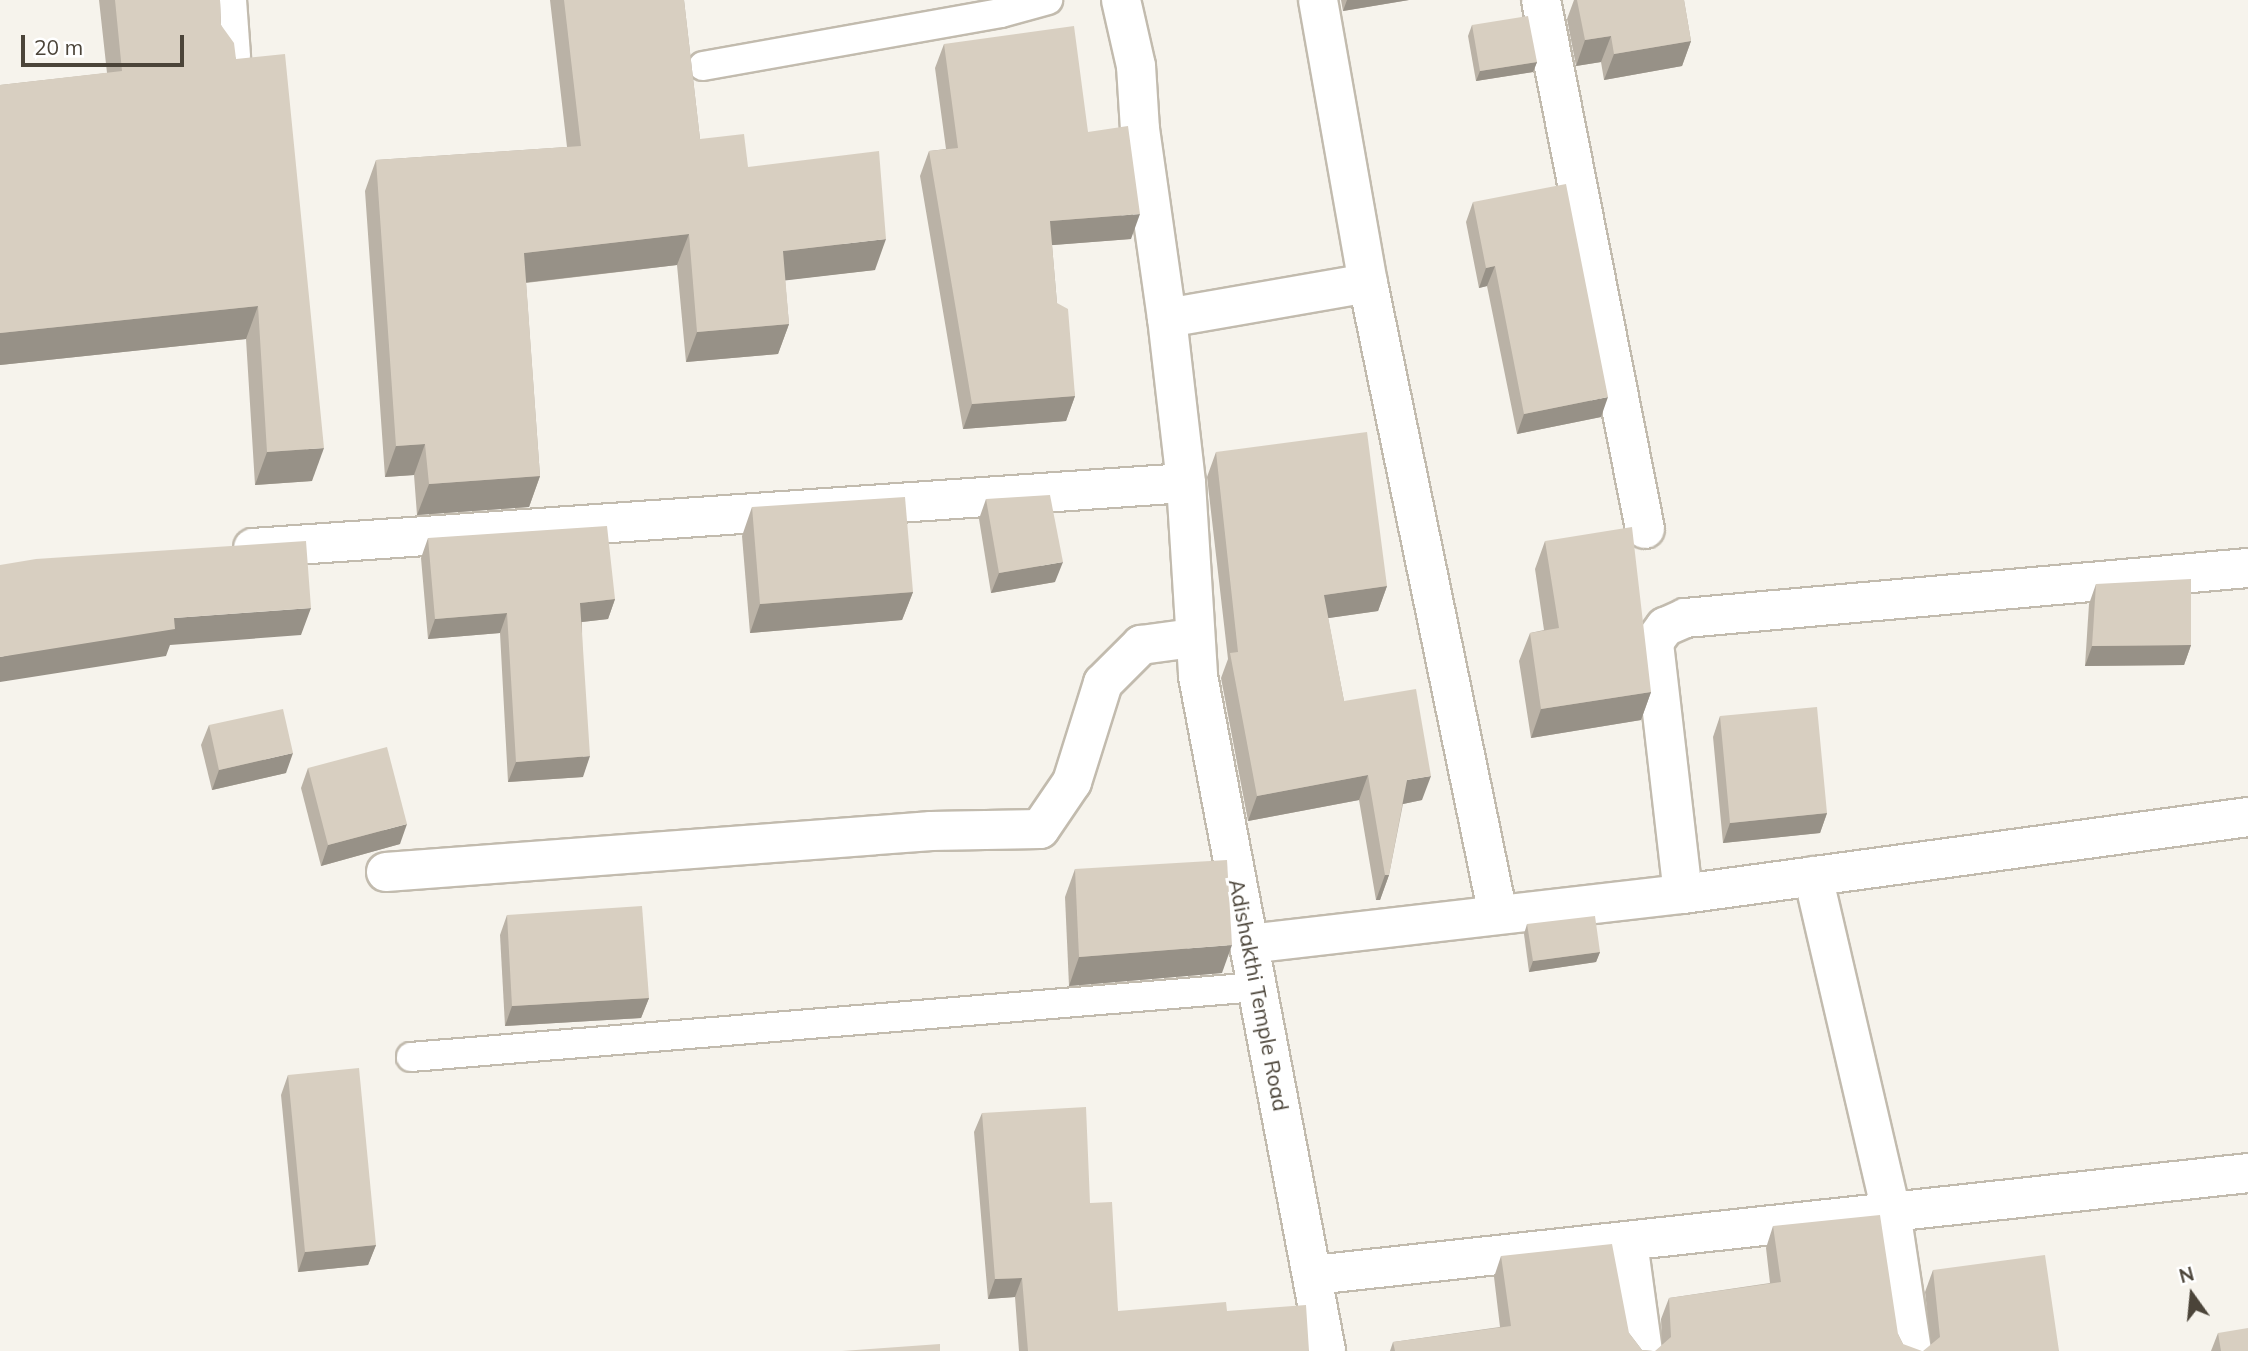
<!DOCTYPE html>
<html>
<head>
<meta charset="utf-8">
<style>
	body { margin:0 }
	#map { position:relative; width:2248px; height:1351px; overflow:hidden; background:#f6f3ec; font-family:Mulish,sans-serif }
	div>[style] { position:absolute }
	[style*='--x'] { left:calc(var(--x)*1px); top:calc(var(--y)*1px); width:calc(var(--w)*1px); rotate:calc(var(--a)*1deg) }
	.roads { filter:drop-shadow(2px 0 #c2bbae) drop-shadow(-2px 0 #c2bbae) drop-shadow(0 2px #c2bbae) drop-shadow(0 -2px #c2bbae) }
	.lane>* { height:28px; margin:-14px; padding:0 14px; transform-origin:14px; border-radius:14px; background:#fff }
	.street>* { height:38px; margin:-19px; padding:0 19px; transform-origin:19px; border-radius:19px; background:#fff }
	.wall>* { inset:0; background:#bab2a6 }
	.shaded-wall>* { inset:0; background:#979187 }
	.building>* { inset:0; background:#d8cfc1 }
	span { translate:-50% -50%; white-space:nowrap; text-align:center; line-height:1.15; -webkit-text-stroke:6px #fff; paint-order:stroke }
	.street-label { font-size:21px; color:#4b4439 }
	.north { position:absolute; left:2157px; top:1260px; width:70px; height:70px; -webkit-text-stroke:5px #fff; paint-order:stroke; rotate:345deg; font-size:19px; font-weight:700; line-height:28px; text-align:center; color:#4b4439 }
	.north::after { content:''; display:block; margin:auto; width:24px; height:32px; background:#4b4439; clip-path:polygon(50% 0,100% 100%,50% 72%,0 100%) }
	.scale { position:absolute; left:21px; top:35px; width:163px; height:32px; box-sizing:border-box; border:4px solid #4b4439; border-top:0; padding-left:9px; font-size:21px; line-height:24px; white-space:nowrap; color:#4b4439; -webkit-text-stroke:5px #fff; paint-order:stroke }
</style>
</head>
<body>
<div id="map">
	<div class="roads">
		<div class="lane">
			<div style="--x:703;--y:66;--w:303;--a:-10.1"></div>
			<div style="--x:1001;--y:13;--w:49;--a:-15.5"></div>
			<div style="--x:411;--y:1057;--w:849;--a:-4.73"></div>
		</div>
		<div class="street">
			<div style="--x:227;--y:0;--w:56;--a:85.9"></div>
			<div style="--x:1121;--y:0;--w:68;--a:77.2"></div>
			<div style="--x:1136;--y:66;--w:63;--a:86.4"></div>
			<div style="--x:1140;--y:129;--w:191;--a:81.9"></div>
			<div style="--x:1318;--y:0;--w:287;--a:80"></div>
			<div style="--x:1368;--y:283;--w:204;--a:170.1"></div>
			<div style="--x:1167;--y:318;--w:166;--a:83.4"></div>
			<div style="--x:1186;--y:483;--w:193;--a:86.4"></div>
			<div style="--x:1198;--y:676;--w:687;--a:79.26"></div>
			<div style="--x:1541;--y:0;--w:539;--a:78.88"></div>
			<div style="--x:1368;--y:283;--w:645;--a:78.38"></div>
			<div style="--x:253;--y:548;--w:935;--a:-3.99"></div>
			<div style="--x:386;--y:872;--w:547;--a:-4.3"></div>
			<div style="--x:931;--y:831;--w:109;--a:-1.1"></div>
			<div style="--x:1040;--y:829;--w:57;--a:-55.8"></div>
			<div style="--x:1072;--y:782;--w:104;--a:-72.6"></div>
			<div style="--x:1103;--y:683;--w:54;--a:-45"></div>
			<div style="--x:1141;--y:645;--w:52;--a:-7.7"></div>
			<div style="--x:1813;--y:876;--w:345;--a:76.9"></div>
			<div style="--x:1891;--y:1212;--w:141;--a:81.4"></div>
			<div style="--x:1683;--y:894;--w:254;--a:-96.6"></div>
			<div style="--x:1654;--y:642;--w:19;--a:-54"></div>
			<div style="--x:1665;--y:627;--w:22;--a:-24"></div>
			<div style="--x:1685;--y:618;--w:565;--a:-5.08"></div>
			<div style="--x:1249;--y:944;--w:437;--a:-6.6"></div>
			<div style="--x:1683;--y:894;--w:570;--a:-7.76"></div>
			<div style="--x:1628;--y:1242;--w:110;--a:82.2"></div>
			<div style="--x:1314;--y:1275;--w:940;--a:-6.23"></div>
		</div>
	</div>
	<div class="wall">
		<div style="clip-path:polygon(99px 0,220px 0,221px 25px,236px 59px,312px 481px,255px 485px,246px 339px,0 365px,0 85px,107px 73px)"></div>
		<div style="clip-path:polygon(550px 0,684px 0,700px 139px,748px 167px,875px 270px,785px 280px,789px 324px,778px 354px,686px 362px,677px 265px,526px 283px,540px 476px,529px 507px,417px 515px,414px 475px,385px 477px,365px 191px,376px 160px,567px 147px)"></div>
		<div style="clip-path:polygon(1341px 0,1409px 0,1343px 11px)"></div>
		<div style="clip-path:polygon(1574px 0,1684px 0,1691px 41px,1682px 66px,1604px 80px,1601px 62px,1576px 66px,1567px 19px)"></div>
		<div style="clip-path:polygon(1472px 25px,1537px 62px,1533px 72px,1476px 81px,1468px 36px)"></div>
		<div style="clip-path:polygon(944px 44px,1088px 132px,1131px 239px,1052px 245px,1057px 303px,1075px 396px,1066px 421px,963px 429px,920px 176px,929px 151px,946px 149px,935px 68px)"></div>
		<div style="clip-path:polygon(1473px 202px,1601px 417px,1517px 434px,1487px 286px,1479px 288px,1466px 222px)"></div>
		<div style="clip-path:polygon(1216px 452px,1387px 586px,1378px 611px,1328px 618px,1344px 701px,1422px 800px,1403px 804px,1389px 875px,1380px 900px,1376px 900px,1359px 800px,1248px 821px,1221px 678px,1228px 659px,1207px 477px)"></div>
		<div style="clip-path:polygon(986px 499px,1055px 582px,991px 593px,979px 519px)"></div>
		<div style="clip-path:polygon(752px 507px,913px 592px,902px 620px,750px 633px,742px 536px)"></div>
		<div style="clip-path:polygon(428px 538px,615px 599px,608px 619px,582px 622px,583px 777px,508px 782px,500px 633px,428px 639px,421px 558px)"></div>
		<div style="clip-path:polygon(1545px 541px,1651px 692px,1641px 720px,1531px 738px,1519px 661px,1530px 633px,1544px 630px,1535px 569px)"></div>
		<div style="clip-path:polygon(2096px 584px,2191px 645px,2184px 665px,2085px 666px,2089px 604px)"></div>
		<div style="clip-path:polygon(1720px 716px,1827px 813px,1820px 833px,1723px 843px,1713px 737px)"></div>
		<div style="clip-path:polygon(209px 725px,286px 773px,212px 790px,201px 745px)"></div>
		<div style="clip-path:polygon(308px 768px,400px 844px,321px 866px,301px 788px)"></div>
		<div style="clip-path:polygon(1075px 869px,1222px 973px,1069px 986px,1065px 897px)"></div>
		<div style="clip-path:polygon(507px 915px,649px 998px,641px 1018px,505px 1026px,500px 935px)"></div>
		<div style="clip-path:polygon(1527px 924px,1600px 952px,1596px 962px,1529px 972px,1524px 934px)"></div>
		<div style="clip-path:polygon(288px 1075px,376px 1245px,368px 1265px,298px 1272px,281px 1095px)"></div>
		<div style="clip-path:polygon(982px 1113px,1090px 1203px,1118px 1311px,1227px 1311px,1309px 1351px,1019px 1351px,1015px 1297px,988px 1299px,974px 1132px)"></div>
		<div style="clip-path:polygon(1773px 1226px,1898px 1334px,1903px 1344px,1662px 1344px,1661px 1319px,1669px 1298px,1770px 1283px,1766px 1248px)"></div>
		<div style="clip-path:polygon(1501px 1256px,1629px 1333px,1642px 1350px,1653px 1351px,1390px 1351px,1393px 1342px,1500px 1327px,1494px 1277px)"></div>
		<div style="clip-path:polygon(1933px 1270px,2059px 1351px,1931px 1344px,1925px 1292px)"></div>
		<div style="clip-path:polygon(2218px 1333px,2248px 1351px,2211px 1351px)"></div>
	</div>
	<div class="shaded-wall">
		<div style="clip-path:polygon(1347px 0,1409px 0,1343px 11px)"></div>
		<div style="clip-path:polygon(1611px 36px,1601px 62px,1576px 66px,1585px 40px)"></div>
		<div style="clip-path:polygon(1691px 41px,1682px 66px,1604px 80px,1614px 54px)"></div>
		<div style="clip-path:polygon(1537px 62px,1533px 72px,1476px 81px,1480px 71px)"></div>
		<div style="clip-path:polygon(1140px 214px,1131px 239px,1041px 246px,1050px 221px)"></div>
		<div style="clip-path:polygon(689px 234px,677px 265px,513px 284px,524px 253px)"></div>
		<div style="clip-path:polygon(886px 239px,875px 270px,772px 282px,783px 251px)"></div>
		<div style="clip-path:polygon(1495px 266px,1487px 286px,1479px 288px,1486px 268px)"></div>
		<div style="clip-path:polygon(258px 306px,246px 339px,0 365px,0 333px)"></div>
		<div style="clip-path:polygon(789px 324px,778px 354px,686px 362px,697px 332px)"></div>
		<div style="clip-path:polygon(1075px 396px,1066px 421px,963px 429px,972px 404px)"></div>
		<div style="clip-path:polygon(1608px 397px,1601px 417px,1517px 434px,1524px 414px)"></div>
		<div style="clip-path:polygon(425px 444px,414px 475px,385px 477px,396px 446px)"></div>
		<div style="clip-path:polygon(324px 448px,312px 481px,255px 485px,267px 452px)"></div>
		<div style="clip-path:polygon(540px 476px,529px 507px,417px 515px,429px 484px)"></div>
		<div style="clip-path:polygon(1063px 562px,1055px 582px,991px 593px,999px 573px)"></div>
		<div style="clip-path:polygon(1387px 586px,1378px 611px,1315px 620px,1324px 595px)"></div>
		<div style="clip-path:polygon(913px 592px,902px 620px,750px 633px,760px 604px)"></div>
		<div style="clip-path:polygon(615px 599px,608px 619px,573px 623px,580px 603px)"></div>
		<div style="clip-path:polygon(311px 608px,301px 635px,170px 645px,166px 656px,0 682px,0 657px,174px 618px)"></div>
		<div style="clip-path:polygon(507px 613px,500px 633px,428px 639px,435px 619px)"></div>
		<div style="clip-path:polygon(2191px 645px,2184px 665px,2085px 666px,2092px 646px)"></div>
		<div style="clip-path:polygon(1651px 692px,1641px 720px,1531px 738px,1541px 709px)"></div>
		<div style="clip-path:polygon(293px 753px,286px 773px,212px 790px,219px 770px)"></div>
		<div style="clip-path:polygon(590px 756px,583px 777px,508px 782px,516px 762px)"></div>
		<div style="clip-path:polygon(1368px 775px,1359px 800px,1248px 821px,1257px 796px)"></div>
		<div style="clip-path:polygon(1431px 776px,1422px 800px,1398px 805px,1407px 780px)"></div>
		<div style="clip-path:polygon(1827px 813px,1820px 833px,1723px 843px,1730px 823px)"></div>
		<div style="clip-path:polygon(407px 824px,400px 844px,321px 866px,328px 845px)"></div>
		<div style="clip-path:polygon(1385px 875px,1389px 875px,1380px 900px,1376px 900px)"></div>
		<div style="clip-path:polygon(1232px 945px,1222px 973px,1069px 986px,1079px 957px)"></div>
		<div style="clip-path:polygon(1600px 952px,1596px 962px,1529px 972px,1533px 961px)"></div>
		<div style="clip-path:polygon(649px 998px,641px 1018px,505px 1026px,512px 1006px)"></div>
		<div style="clip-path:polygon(376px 1245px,368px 1265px,298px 1272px,305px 1252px)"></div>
		<div style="clip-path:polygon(1022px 1278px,1015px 1297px,988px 1299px,995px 1279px)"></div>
	</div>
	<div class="building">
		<div style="clip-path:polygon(115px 0,220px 0,221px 25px,234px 43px,236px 59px,285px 54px,324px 448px,267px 452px,258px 306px,0 333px,0 85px,122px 71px)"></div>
		<div style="clip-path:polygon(564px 0,684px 0,700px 139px,744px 134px,748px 167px,879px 151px,886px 239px,783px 251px,789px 324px,697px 332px,689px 234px,524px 253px,540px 476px,429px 484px,425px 444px,396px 446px,376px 160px,581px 146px)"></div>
		<div style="clip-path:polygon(1577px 0,1684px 0,1691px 41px,1614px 54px,1611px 36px,1585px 40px)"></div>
		<div style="clip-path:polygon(1528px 16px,1537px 62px,1480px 71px,1472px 25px)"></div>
		<div style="clip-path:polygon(1074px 26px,1088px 132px,1128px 126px,1140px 214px,1050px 221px,1057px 303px,1068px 309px,1075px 396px,972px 404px,929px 151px,958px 148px,944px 44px)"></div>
		<div style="clip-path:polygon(1566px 184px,1608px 397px,1524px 414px,1495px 266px,1486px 268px,1473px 202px)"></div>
		<div style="clip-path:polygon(1367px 432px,1387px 586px,1324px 595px,1344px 701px,1416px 689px,1431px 776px,1407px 780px,1389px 875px,1385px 875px,1368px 775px,1257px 796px,1230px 653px,1238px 652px,1216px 452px)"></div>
		<div style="clip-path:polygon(1050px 495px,1063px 562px,999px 573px,986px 499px)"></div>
		<div style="clip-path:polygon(905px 497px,913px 592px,760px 604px,752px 507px)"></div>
		<div style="clip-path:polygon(607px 526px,615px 599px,580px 603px,590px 756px,516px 762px,507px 613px,435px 619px,428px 538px)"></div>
		<div style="clip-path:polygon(1632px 527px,1651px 692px,1541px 709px,1530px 633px,1559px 628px,1545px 541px)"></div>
		<div style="clip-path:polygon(306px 541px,311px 608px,174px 618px,175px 629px,0 657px,0 565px,36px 559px)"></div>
		<div style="clip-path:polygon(2191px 579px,2191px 645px,2092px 646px,2096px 584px)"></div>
		<div style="clip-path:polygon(1817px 707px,1827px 813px,1730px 823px,1720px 716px)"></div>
		<div style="clip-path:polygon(283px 709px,293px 753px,219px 770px,209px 725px)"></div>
		<div style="clip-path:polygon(387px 747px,407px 824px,328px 845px,308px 768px)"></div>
		<div style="clip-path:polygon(1227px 860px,1232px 945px,1079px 957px,1075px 869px)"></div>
		<div style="clip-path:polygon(642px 906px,649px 998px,512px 1006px,507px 915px)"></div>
		<div style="clip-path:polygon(1595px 916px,1600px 952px,1533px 961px,1527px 924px)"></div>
		<div style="clip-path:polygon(359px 1068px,376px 1245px,305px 1252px,288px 1075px)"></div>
		<div style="clip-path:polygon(1086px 1107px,1090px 1203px,1112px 1202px,1118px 1311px,1226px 1302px,1227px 1311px,1306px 1305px,1309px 1351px,1028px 1351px,1022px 1278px,995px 1279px,982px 1113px)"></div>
		<div style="clip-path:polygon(1880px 1215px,1898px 1334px,1903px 1344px,1922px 1351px,1655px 1351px,1671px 1337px,1669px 1298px,1781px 1282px,1773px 1226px)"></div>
		<div style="clip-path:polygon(1612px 1244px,1629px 1333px,1642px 1350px,1653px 1351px,1395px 1351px,1393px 1342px,1511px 1326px,1501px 1256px)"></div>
		<div style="clip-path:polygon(2045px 1255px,2059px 1351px,1923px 1351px,1940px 1337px,1933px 1270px)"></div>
		<div style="clip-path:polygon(2248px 1328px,2248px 1351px,2221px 1351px,2218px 1333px)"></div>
		<div style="clip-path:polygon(940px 1344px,940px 1351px,842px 1351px)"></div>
	</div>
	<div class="street-label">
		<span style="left:1259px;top:995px;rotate:79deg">Adishakthi Temple Road</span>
	</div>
	<div class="north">N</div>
	<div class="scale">20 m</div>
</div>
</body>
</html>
